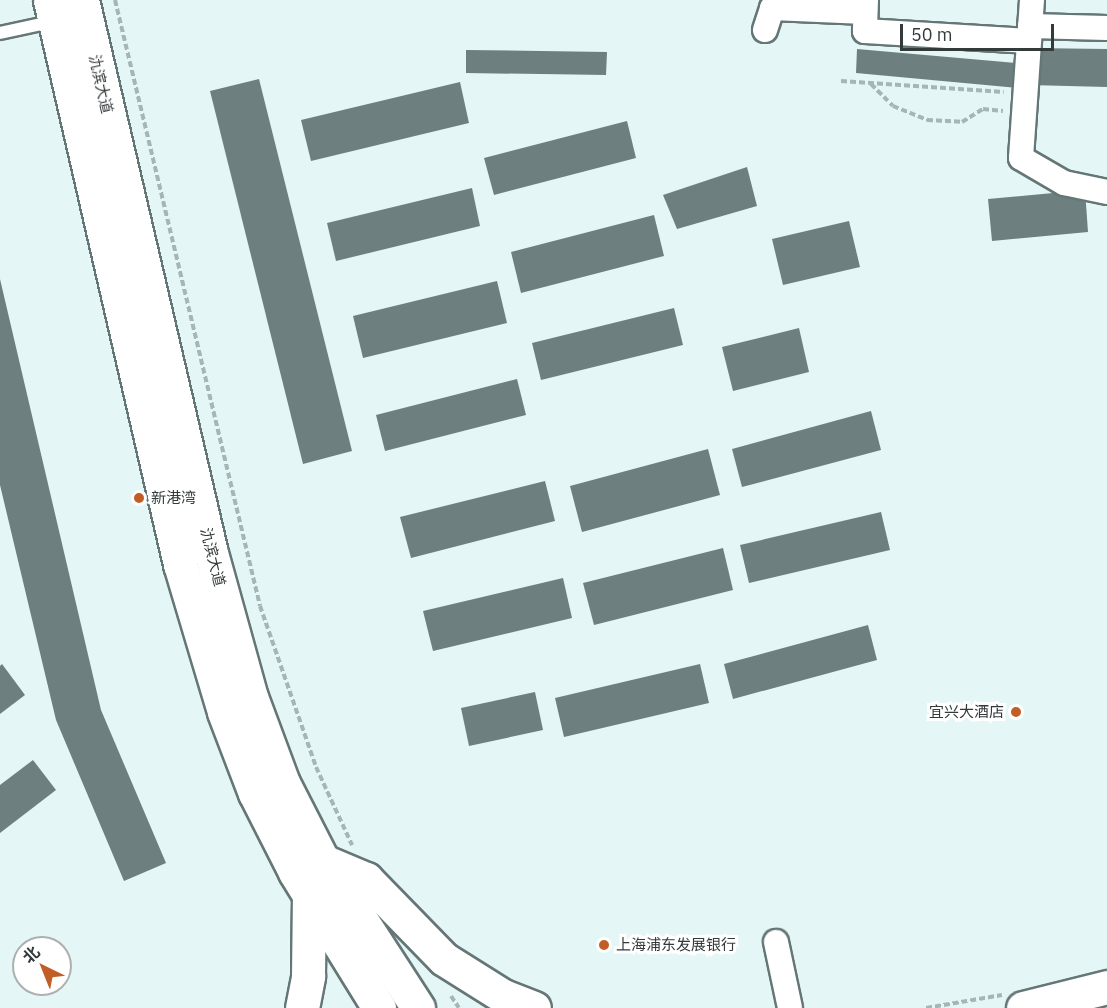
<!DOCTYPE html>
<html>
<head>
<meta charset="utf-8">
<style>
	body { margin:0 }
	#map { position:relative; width:1107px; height:1008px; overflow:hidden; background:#e4f6f6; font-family:"IBM Plex Sans","Noto Sans SC",sans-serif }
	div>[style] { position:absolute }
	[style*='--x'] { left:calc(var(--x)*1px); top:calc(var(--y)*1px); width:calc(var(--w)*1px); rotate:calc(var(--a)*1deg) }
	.building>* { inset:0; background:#6e7f7f }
	.path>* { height:4px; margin-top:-2px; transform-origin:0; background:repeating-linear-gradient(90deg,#a6b5b5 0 6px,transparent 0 9px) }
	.roads { filter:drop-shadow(2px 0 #657676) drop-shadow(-2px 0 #657676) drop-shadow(0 2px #657676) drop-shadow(0 -2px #657676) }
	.service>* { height:12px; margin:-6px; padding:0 6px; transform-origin:6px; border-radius:6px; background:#fff }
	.minor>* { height:24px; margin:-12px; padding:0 12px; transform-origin:12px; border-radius:12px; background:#fff }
	.secondary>* { height:33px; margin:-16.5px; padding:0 16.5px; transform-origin:16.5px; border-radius:16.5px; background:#fff }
	.primary>* { height:33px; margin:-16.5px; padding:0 16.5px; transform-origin:16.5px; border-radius:16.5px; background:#fff }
	.dots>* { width:16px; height:16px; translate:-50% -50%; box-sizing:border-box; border:3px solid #fff; border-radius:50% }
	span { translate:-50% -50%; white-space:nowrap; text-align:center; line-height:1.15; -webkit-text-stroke:6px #fff; paint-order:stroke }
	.street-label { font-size:15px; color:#333a3a }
	.poi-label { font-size:15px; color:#333a3a }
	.left { translate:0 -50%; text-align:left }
	.right { translate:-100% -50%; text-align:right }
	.north { position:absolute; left:12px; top:936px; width:60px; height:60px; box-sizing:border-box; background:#fff; border:2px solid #adb0b0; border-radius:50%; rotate:317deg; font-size:16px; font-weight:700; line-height:24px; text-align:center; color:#333a3a }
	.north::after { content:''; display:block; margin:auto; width:21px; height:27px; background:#c15e26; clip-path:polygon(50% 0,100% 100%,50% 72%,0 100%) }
	.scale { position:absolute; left:900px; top:24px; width:154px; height:27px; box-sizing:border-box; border:3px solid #333a3a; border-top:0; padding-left:8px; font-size:18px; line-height:21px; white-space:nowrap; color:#333a3a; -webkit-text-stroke:4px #fff; paint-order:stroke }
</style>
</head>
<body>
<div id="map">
	<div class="building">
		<div style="clip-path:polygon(1031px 48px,1107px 49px,1107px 87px,1029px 85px)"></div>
		<div style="clip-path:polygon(857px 49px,1016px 63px,1018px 88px,856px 73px)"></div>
		<div style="clip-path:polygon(466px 50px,607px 52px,606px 75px,466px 73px)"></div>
		<div style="clip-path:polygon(259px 79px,352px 451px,303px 464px,210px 91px)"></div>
		<div style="clip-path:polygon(460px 82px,469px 123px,311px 161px,301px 120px)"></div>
		<div style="clip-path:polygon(627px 121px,636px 158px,494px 195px,484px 158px)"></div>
		<div style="clip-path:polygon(747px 167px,757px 206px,677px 229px,663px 195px)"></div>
		<div style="clip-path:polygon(472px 188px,480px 226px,336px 261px,327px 223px)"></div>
		<div style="clip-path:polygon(1085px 190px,1088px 232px,992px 241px,988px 199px)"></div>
		<div style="clip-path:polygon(654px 215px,664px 256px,521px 293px,511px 252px)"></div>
		<div style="clip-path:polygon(849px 221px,860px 267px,783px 285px,772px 239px)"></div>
		<div style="clip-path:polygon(0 279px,101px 710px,166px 863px,124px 881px,56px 720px,0 485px)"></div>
		<div style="clip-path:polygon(497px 281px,507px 323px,363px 358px,353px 316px)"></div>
		<div style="clip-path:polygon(674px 308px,683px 345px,541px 380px,532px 343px)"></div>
		<div style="clip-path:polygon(799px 328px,809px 372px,733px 391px,722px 347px)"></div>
		<div style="clip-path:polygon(517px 379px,526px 415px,385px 451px,376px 415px)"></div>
		<div style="clip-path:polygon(871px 411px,881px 450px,742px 487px,732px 449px)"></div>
		<div style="clip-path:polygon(708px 449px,720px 495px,582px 532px,570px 486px)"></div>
		<div style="clip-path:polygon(545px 481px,555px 521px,411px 558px,400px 517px)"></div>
		<div style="clip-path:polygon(881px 512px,890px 550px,749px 583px,740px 545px)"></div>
		<div style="clip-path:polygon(723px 548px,733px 590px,594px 625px,583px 583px)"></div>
		<div style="clip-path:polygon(563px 578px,572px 618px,433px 651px,423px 611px)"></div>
		<div style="clip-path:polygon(868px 625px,877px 660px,733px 699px,724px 664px)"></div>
		<div style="clip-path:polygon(2px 664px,25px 695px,0 714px,0 666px)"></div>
		<div style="clip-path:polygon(700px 664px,709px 703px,564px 737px,555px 698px)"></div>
		<div style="clip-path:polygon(535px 692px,543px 730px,469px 746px,461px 708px)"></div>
		<div style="clip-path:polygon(33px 760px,56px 790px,0 833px,0 785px)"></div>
	</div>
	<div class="path">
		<div style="--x:115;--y:0;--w:623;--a:76.54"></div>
		<div style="--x:260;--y:606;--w:170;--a:70.8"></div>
		<div style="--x:316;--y:767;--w:86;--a:65.2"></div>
		<div style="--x:841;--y:81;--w:163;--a:3.9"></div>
		<div style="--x:871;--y:84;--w:31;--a:45"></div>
		<div style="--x:893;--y:106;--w:37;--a:22"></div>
		<div style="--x:927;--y:120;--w:35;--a:3"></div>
		<div style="--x:962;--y:122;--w:25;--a:-32"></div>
		<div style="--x:983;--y:109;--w:20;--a:6"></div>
		<div style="--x:451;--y:996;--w:14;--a:56"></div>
		<div style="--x:926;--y:1008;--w:77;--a:-9.7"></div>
	</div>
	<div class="roads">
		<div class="service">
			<div style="--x:0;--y:33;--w:56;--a:-12.3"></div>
		</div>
		<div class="minor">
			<div style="--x:866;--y:0;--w:31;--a:92"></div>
			<div style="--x:865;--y:31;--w:164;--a:3.5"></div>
			<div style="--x:1032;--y:0;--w:158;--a:94"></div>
			<div style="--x:1021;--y:158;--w:50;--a:30.2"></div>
			<div style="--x:1064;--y:183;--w:44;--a:11.8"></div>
			<div style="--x:1030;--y:26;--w:77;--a:1.5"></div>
			<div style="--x:765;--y:30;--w:23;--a:-72"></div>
			<div style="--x:772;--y:8;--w:93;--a:2.5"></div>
			<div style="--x:776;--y:942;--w:67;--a:78"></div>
		</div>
		<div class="secondary">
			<div style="--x:323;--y:861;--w:47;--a:22.7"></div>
			<div style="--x:366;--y:879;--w:112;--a:45.7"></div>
			<div style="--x:444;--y:959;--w:70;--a:32.1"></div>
			<div style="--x:503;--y:996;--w:33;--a:21"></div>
			<div style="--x:302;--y:1008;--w:33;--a:-79"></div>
			<div style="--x:308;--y:976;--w:81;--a:-89.3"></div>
			<div style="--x:1023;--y:1008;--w:87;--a:-14"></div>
		</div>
		<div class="primary">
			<div style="--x:50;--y:0;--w:579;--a:77.02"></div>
			<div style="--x:180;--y:564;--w:154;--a:73.4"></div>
			<div style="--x:224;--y:712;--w:87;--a:69.1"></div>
			<div style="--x:255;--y:793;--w:89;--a:63.1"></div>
			<div style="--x:295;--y:872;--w:160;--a:58.3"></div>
			<div style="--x:82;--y:0;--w:568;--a:76.87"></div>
			<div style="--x:211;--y:553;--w:149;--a:74.5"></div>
			<div style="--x:251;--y:697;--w:92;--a:69.6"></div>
			<div style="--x:283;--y:783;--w:88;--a:62.9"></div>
			<div style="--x:323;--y:861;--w:175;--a:57.1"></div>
		</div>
	</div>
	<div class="dots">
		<div style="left:139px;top:498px;background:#c15e26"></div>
		<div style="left:1016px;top:712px;background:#c15e26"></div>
		<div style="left:604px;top:945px;background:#c15e26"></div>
	</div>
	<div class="street-label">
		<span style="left:101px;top:84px;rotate:77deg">氿滨大道</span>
		<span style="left:213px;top:557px;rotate:76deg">氿滨大道</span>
	</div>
	<div class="poi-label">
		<span class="left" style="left:151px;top:498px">新港湾</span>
		<span class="right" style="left:1004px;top:712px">宜兴大酒店</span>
		<span class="left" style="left:616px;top:945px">上海浦东发展银行</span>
	</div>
	<div class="north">北</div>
	<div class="scale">50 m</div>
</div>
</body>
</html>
